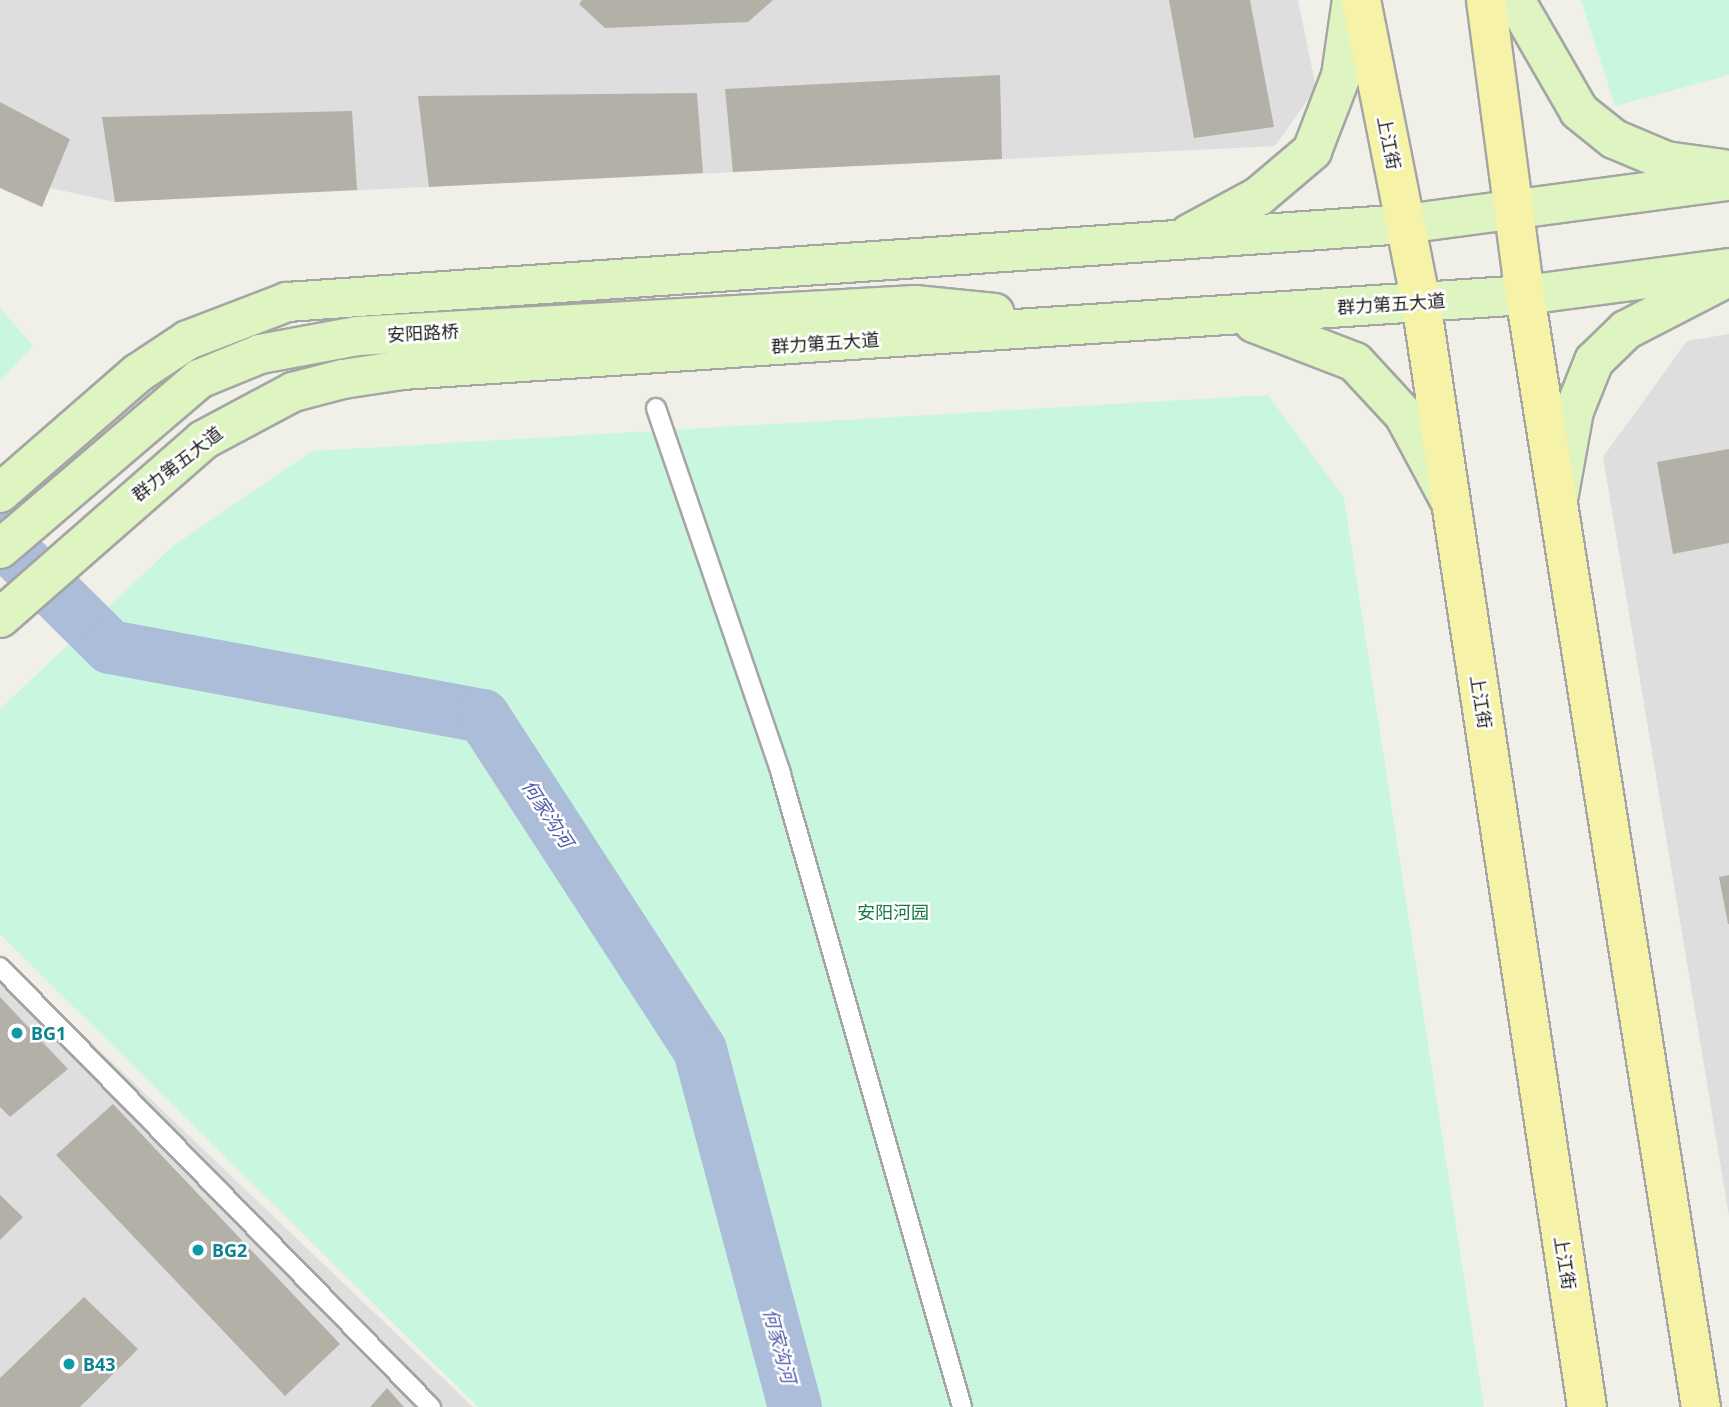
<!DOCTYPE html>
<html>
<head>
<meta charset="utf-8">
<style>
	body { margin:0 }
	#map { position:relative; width:1729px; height:1407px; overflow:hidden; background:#f0f0e8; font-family:"Noto Sans","Noto Sans SC",sans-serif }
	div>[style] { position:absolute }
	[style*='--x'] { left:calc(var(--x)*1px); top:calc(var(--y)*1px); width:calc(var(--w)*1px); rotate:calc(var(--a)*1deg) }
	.residential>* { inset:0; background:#dfdede }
	.park>* { inset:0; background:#c9f6df }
	.river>* { height:54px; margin:-27px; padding:0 27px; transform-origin:27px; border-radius:27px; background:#acbdda }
	.building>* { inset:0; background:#b3b1a7 }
	.roads { filter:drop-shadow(2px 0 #a5a5a5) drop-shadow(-2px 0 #a5a5a5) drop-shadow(0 2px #a5a5a5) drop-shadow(0 -2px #a5a5a5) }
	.service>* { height:18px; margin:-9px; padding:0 9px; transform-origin:9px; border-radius:9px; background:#fff }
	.secondary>* { height:38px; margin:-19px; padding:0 19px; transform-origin:19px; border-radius:19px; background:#def5c1 }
	.primary>* { height:38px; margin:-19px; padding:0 19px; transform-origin:19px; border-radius:19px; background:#f6f3a8 }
	.dots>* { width:19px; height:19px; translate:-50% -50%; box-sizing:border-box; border:4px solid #fff; border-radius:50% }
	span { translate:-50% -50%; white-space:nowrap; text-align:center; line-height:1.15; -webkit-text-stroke:5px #fff; paint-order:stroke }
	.street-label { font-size:18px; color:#212121 }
	.park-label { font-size:18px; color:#147945 }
	.culture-label { font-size:18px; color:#0d838f; font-weight:700 }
	.left { translate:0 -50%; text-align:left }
	.water-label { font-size:19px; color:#535caa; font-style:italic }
</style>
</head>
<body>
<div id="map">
	<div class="residential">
		<div style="clip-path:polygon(0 0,1298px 0,1316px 88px,1275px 146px,115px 202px,0 177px)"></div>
		<div style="clip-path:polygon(1729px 334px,1729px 1216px,1603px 457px,1687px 341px)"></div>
		<div style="clip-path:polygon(0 955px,473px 1407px,0 1407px)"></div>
	</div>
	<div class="park">
		<div style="clip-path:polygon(1581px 0,1729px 0,1729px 75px,1615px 106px)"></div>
		<div style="clip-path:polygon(0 308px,33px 346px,0 381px)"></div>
		<div style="clip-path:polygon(1268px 395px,1344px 498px,1484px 1407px,478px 1407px,0 934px,0 709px,173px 546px,312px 451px)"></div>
	</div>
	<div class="river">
		<div style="--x:0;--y:538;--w:155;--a:44.7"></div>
		<div style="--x:110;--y:647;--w:379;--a:10.5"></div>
		<div style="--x:483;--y:716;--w:398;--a:57"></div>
		<div style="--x:700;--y:1050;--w:369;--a:75.1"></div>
	</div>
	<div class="building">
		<div style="clip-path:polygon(582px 0,773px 0,748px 22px,605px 28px,579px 4px)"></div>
		<div style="clip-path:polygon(1169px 0,1250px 0,1274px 127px,1194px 138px)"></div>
		<div style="clip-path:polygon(1000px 75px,1002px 159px,733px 172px,725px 89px)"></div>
		<div style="clip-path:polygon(697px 93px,703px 173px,429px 187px,418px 96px)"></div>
		<div style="clip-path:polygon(0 102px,70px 139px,42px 207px,0 188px)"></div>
		<div style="clip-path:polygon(352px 111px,357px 190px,115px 202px,102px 117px)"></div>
		<div style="clip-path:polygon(1729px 449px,1729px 543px,1673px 554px,1657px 462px)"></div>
		<div style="clip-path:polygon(1729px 875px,1729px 924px,1728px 924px,1719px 877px)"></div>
		<div style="clip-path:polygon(0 997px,68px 1069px,10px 1117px,0 1107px)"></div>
		<div style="clip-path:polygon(113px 1104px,340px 1344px,285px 1396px,56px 1155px)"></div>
		<div style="clip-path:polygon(0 1195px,23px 1217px,0 1240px)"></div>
		<div style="clip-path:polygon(84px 1297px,138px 1349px,80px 1407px,0 1407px,0 1378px)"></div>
		<div style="clip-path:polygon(387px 1388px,404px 1407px,370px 1407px)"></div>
	</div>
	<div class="roads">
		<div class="service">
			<div style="--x:656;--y:408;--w:387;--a:71.1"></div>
			<div style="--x:781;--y:774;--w:658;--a:74.04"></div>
			<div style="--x:0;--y:967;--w:616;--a:45.59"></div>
		</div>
		<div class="secondary">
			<div style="--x:1515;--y:0;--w:128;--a:60"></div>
			<div style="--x:1579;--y:111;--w:45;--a:38.7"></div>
			<div style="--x:1614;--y:139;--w:56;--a:22.9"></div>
			<div style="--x:1666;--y:161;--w:58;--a:8"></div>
			<div style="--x:1189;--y:234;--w:80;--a:-28.5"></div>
			<div style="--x:1259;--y:196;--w:70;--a:-40.3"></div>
			<div style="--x:1312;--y:151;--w:80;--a:-68.9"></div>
			<div style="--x:1341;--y:76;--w:77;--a:-81.8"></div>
			<div style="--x:1254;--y:323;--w:108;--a:21.1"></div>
			<div style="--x:1355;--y:362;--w:72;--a:47.2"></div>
			<div style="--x:1404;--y:415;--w:95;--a:61.8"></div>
			<div style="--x:0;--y:493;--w:183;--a:-41"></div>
			<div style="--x:138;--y:373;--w:60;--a:-33.4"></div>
			<div style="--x:188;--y:340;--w:106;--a:-21"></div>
			<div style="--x:287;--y:302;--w:1121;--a:-3.99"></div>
			<div style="--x:1405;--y:224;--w:327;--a:-7.6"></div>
			<div style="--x:1559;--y:494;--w:84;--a:-79.8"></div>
			<div style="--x:1574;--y:411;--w:54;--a:-68.2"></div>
			<div style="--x:1594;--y:361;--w:45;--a:-44.1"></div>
			<div style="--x:1626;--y:330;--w:107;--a:-27.3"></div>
			<div style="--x:0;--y:549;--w:262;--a:-40.5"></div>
			<div style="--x:199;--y:379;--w:66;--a:-22.3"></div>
			<div style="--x:260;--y:354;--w:99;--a:-10.5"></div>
			<div style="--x:357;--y:336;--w:559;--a:-3.18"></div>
			<div style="--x:915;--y:305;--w:80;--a:5.7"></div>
			<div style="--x:0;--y:618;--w:270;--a:-41.2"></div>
			<div style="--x:203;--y:440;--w:102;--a:-28.1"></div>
			<div style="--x:293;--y:392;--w:52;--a:-14.6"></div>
			<div style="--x:343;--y:379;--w:60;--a:-8.7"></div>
			<div style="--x:402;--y:370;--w:1126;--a:-3.82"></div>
			<div style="--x:1525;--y:295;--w:206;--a:-7.5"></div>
		</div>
		<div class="primary">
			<div style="--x:1361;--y:0;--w:308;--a:78.8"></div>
			<div style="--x:1421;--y:302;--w:1117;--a:81.46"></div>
			<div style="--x:1486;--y:0;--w:298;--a:82.5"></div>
			<div style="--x:1525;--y:295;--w:1126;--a:81.01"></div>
		</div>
	</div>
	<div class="dots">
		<div style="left:17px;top:1033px;background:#0f9aa8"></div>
		<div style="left:198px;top:1250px;background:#0f9aa8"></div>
		<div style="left:69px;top:1364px;background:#0f9aa8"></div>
	</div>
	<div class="street-label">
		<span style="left:1389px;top:143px;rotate:79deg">上江街</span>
		<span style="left:1391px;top:304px;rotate:-4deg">群力第五大道</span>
		<span style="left:423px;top:333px;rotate:-3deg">安阳路桥</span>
		<span style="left:825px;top:343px;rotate:-4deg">群力第五大道</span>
		<span style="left:177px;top:464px;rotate:-38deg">群力第五大道</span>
		<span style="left:1481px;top:702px;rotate:81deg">上江街</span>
		<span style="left:1565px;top:1263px;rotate:81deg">上江街</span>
	</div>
	<div class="park-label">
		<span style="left:893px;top:912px">安阳河园</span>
	</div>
	<div class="culture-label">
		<span class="left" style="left:31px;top:1033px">BG1</span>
		<span class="left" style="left:212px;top:1250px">BG2</span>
		<span class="left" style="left:83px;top:1364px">B43</span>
	</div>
	<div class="water-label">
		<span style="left:547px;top:814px;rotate:57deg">何家沟河</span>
		<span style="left:779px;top:1346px;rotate:75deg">何家沟河</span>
	</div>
</div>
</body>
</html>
